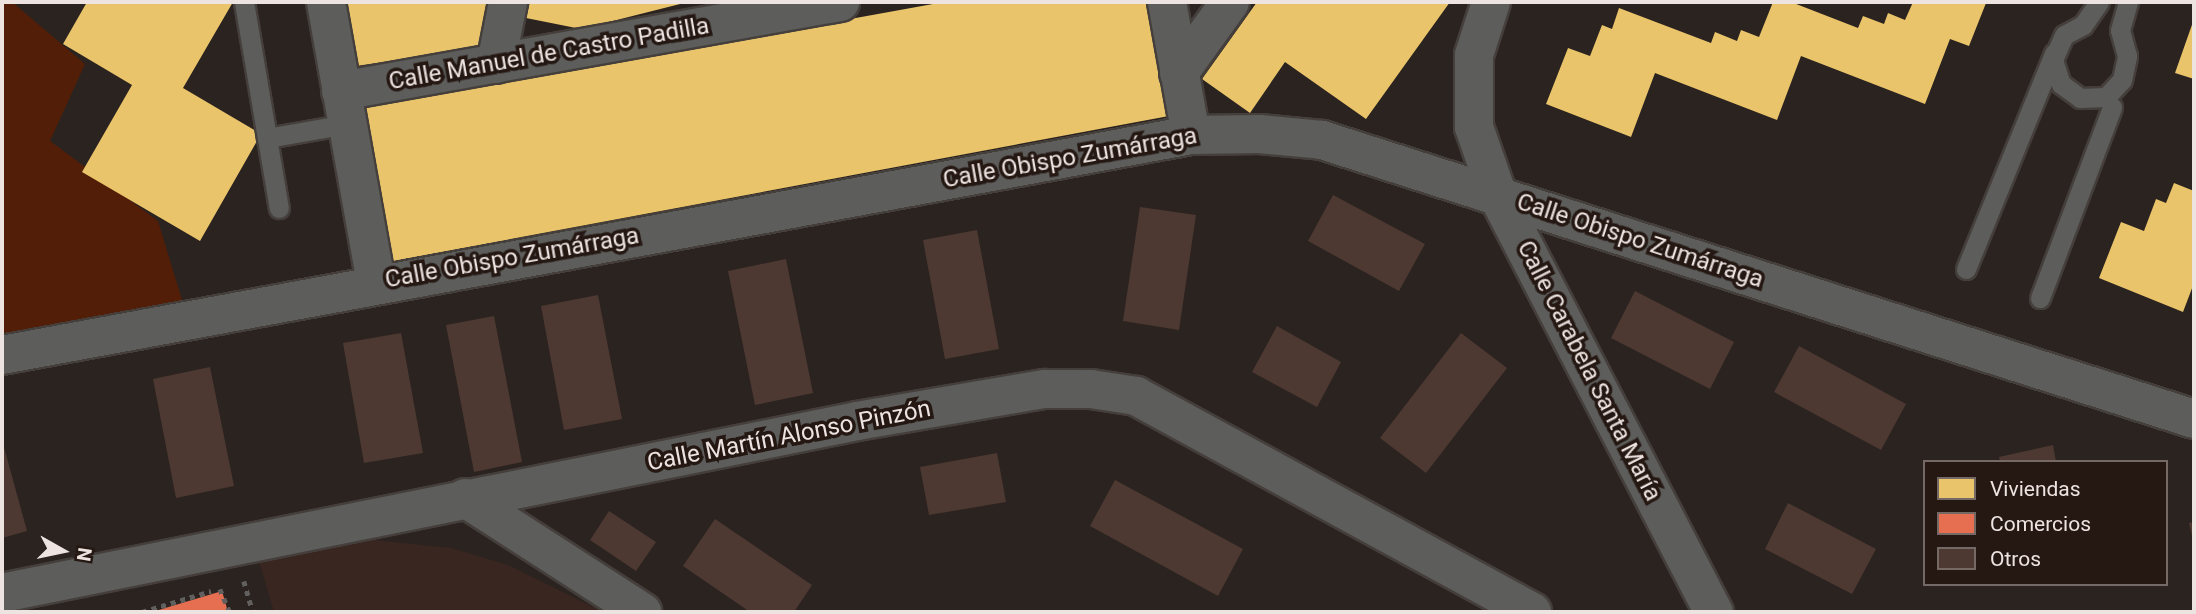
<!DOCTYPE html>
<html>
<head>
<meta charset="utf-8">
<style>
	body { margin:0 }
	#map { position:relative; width:2196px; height:614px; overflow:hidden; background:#2b2320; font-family:Roboto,sans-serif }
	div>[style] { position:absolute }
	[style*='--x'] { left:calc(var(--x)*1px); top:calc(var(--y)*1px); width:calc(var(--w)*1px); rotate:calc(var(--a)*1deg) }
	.built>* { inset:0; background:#392620 }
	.green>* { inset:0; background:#531e07 }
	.homes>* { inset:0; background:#e9c46a }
	.shops>* { inset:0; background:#e76f51 }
	.building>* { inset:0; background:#4d3931 }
	.path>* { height:4.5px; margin-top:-2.25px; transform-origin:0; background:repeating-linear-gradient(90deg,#61605f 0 5px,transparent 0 10px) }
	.roads { filter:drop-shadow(2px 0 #453f3c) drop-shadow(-2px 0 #453f3c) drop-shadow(0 2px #453f3c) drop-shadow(0 -2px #453f3c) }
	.service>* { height:19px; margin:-9.5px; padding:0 9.5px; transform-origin:9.5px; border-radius:9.5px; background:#5d5e5c }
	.minor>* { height:38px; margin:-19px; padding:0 19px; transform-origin:19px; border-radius:19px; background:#5d5e5c }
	span { translate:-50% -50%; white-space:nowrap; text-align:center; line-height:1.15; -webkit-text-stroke:7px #251813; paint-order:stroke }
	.street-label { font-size:24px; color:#ede3e0 }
	.frame { position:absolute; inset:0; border:4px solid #ede3e0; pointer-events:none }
	.legend { position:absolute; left:1923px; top:460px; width:245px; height:126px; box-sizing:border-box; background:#251813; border:2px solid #756965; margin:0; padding:9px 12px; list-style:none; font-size:21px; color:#ede3e0 }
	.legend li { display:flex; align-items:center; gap:14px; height:35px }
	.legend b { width:35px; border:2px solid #756965 }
	.north { position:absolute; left:28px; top:516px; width:70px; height:70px; -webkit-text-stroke:5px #251813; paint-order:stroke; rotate:99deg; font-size:19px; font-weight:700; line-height:28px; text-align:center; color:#ede3e0 }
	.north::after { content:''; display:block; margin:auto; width:24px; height:32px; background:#ede3e0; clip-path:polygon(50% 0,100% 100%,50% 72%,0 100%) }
</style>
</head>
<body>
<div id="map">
	<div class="built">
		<div style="clip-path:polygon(365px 539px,451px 548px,508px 565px,603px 612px,274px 612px,258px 558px)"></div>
	</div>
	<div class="green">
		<div style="clip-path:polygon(2px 2px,12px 2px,85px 64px,50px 141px,158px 221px,182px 300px,2px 341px)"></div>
	</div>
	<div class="homes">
		<div style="clip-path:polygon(87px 2px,233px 2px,183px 88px,261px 134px,200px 241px,82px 172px,132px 85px,63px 44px)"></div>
		<div style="clip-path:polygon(345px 2px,490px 2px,481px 48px,356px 66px)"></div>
		<div style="clip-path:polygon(530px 2px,688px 2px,581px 29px,526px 18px)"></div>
		<div style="clip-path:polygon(944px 2px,1148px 2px,1169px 116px,393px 261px,364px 107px)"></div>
		<div style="clip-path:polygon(1257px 2px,1450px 2px,1366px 119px,1285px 62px,1250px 113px,1202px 79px)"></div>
		<div style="clip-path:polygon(1773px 2px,1791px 2px,1858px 28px,1863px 16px,1884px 24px,1888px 13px,1905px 20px,1913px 2px,1986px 3px,1969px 46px,1950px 39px,1925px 104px,1801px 56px,1777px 120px,1655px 73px,1631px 137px,1546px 104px,1568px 48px,1590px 56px,1602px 25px,1612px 29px,1619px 8px,1711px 43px,1715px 32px,1737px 41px,1741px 30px,1759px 37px)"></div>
		<div style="clip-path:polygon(2194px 19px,2194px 79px,2175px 73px)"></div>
		<div style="clip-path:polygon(2174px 183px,2194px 191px,2194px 283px,2183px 312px,2099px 278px,2121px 222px,2144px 231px,2156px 199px,2166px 203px)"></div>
	</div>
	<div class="shops">
		<div style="clip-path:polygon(222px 591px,228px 612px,152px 612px)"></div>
	</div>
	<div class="building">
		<div style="clip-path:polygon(1333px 195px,1425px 244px,1399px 291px,1308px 241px)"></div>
		<div style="clip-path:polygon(1140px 207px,1196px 215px,1179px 330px,1123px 321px)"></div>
		<div style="clip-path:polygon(977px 230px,999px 349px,945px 359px,923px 240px)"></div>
		<div style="clip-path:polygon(786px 259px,813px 393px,755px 405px,728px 271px)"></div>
		<div style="clip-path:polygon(1635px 291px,1734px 342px,1710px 389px,1611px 338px)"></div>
		<div style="clip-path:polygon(598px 295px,622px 419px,564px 430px,541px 306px)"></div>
		<div style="clip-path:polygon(494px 316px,522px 462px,474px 472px,446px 325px)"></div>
		<div style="clip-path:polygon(1277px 326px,1341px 362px,1317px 407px,1252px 372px)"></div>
		<div style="clip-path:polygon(401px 333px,423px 453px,364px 463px,343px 343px)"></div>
		<div style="clip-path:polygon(1461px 333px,1507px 368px,1426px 473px,1380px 438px)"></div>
		<div style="clip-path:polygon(1799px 346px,1906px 404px,1881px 450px,1774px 392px)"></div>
		<div style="clip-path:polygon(210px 367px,234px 486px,176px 498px,153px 379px)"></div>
		<div style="clip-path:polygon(2px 440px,27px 531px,2px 538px)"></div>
		<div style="clip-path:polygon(2053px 445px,2056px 462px,2000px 462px,1999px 457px)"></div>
		<div style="clip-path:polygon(997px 453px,1006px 502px,929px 515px,920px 467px)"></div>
		<div style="clip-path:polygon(1115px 480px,1243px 549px,1218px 596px,1090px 526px)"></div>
		<div style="clip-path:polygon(1788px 503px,1876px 549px,1852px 594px,1765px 549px)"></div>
		<div style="clip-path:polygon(609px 511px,656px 542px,636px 571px,590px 540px)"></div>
		<div style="clip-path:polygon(715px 519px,812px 585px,794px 612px,750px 612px,683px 566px)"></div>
		<div style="clip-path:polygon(2194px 522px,2194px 540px,2193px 540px,2189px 523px)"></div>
	</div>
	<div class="path">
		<div style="--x:244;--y:581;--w:32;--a:74"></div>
		<div style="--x:220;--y:589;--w:25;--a:67"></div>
		<div style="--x:142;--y:612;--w:72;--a:-16.9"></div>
	</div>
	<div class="roads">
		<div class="service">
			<div style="--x:244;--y:2;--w:209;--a:80.4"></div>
			<div style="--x:2099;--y:2;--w:28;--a:125"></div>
			<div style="--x:2083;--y:25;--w:21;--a:152"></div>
			<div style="--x:2064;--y:35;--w:27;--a:114"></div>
			<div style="--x:2053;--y:60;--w:25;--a:72"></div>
			<div style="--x:2061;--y:84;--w:24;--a:36"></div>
			<div style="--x:2080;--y:98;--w:26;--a:-2"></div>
			<div style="--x:2106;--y:97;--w:23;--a:-47"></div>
			<div style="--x:2122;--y:80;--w:25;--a:-78"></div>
			<div style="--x:2127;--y:56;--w:27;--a:-105"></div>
			<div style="--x:2120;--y:30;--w:29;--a:-74"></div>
			<div style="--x:267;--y:138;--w:81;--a:-9.9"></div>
			<div style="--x:1966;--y:269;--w:233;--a:-67.8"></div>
			<div style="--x:2040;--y:298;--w:204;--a:-69.3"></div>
		</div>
		<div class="minor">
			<div style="--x:326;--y:2;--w:284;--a:79.9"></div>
			<div style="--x:1167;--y:2;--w:135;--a:79.8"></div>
			<div style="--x:1491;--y:2;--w:56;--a:107.8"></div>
			<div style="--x:1474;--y:55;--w:72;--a:90"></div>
			<div style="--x:1474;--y:127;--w:73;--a:70.8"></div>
			<div style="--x:1498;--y:196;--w:469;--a:62.6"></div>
			<div style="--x:496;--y:64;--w:63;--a:-79"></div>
			<div style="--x:1179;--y:73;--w:87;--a:-54.3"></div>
			<div style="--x:341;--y:91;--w:507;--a:-10.11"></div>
			<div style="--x:2;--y:355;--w:1209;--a:-10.48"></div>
			<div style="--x:1191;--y:135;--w:68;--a:-0.8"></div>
			<div style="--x:1259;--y:134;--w:63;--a:5.4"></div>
			<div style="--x:1322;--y:140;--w:916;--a:17.74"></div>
			<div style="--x:465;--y:498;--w:211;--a:32.8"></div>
			<div style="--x:2;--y:593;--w:872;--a:-11.37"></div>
			<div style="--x:857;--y:421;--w:191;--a:-9.7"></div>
			<div style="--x:1045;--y:389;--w:46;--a:0"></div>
			<div style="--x:1091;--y:389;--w:46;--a:8.8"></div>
			<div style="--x:1136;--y:396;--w:451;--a:28.6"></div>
		</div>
	</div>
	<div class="street-label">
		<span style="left:549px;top:54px;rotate:-10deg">Calle Manuel de Castro Padilla</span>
		<span style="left:1070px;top:158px;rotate:-10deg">Calle Obispo Zumárraga</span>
		<span style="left:1640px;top:241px;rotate:18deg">Calle Obispo Zumárraga</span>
		<span style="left:512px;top:258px;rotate:-10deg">Calle Obispo Zumárraga</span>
		<span style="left:1589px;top:371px;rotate:63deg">Calle Carabela Santa María</span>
		<span style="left:789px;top:436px;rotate:-11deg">Calle Martín Alonso Pinzón</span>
	</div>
	<div class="frame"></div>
	<ul class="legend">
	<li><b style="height:19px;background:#e9c46a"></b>Viviendas</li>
	<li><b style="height:19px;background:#e76f51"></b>Comercios</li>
	<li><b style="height:19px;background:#4d3931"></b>Otros</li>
	</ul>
	<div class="north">N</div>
</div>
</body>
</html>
